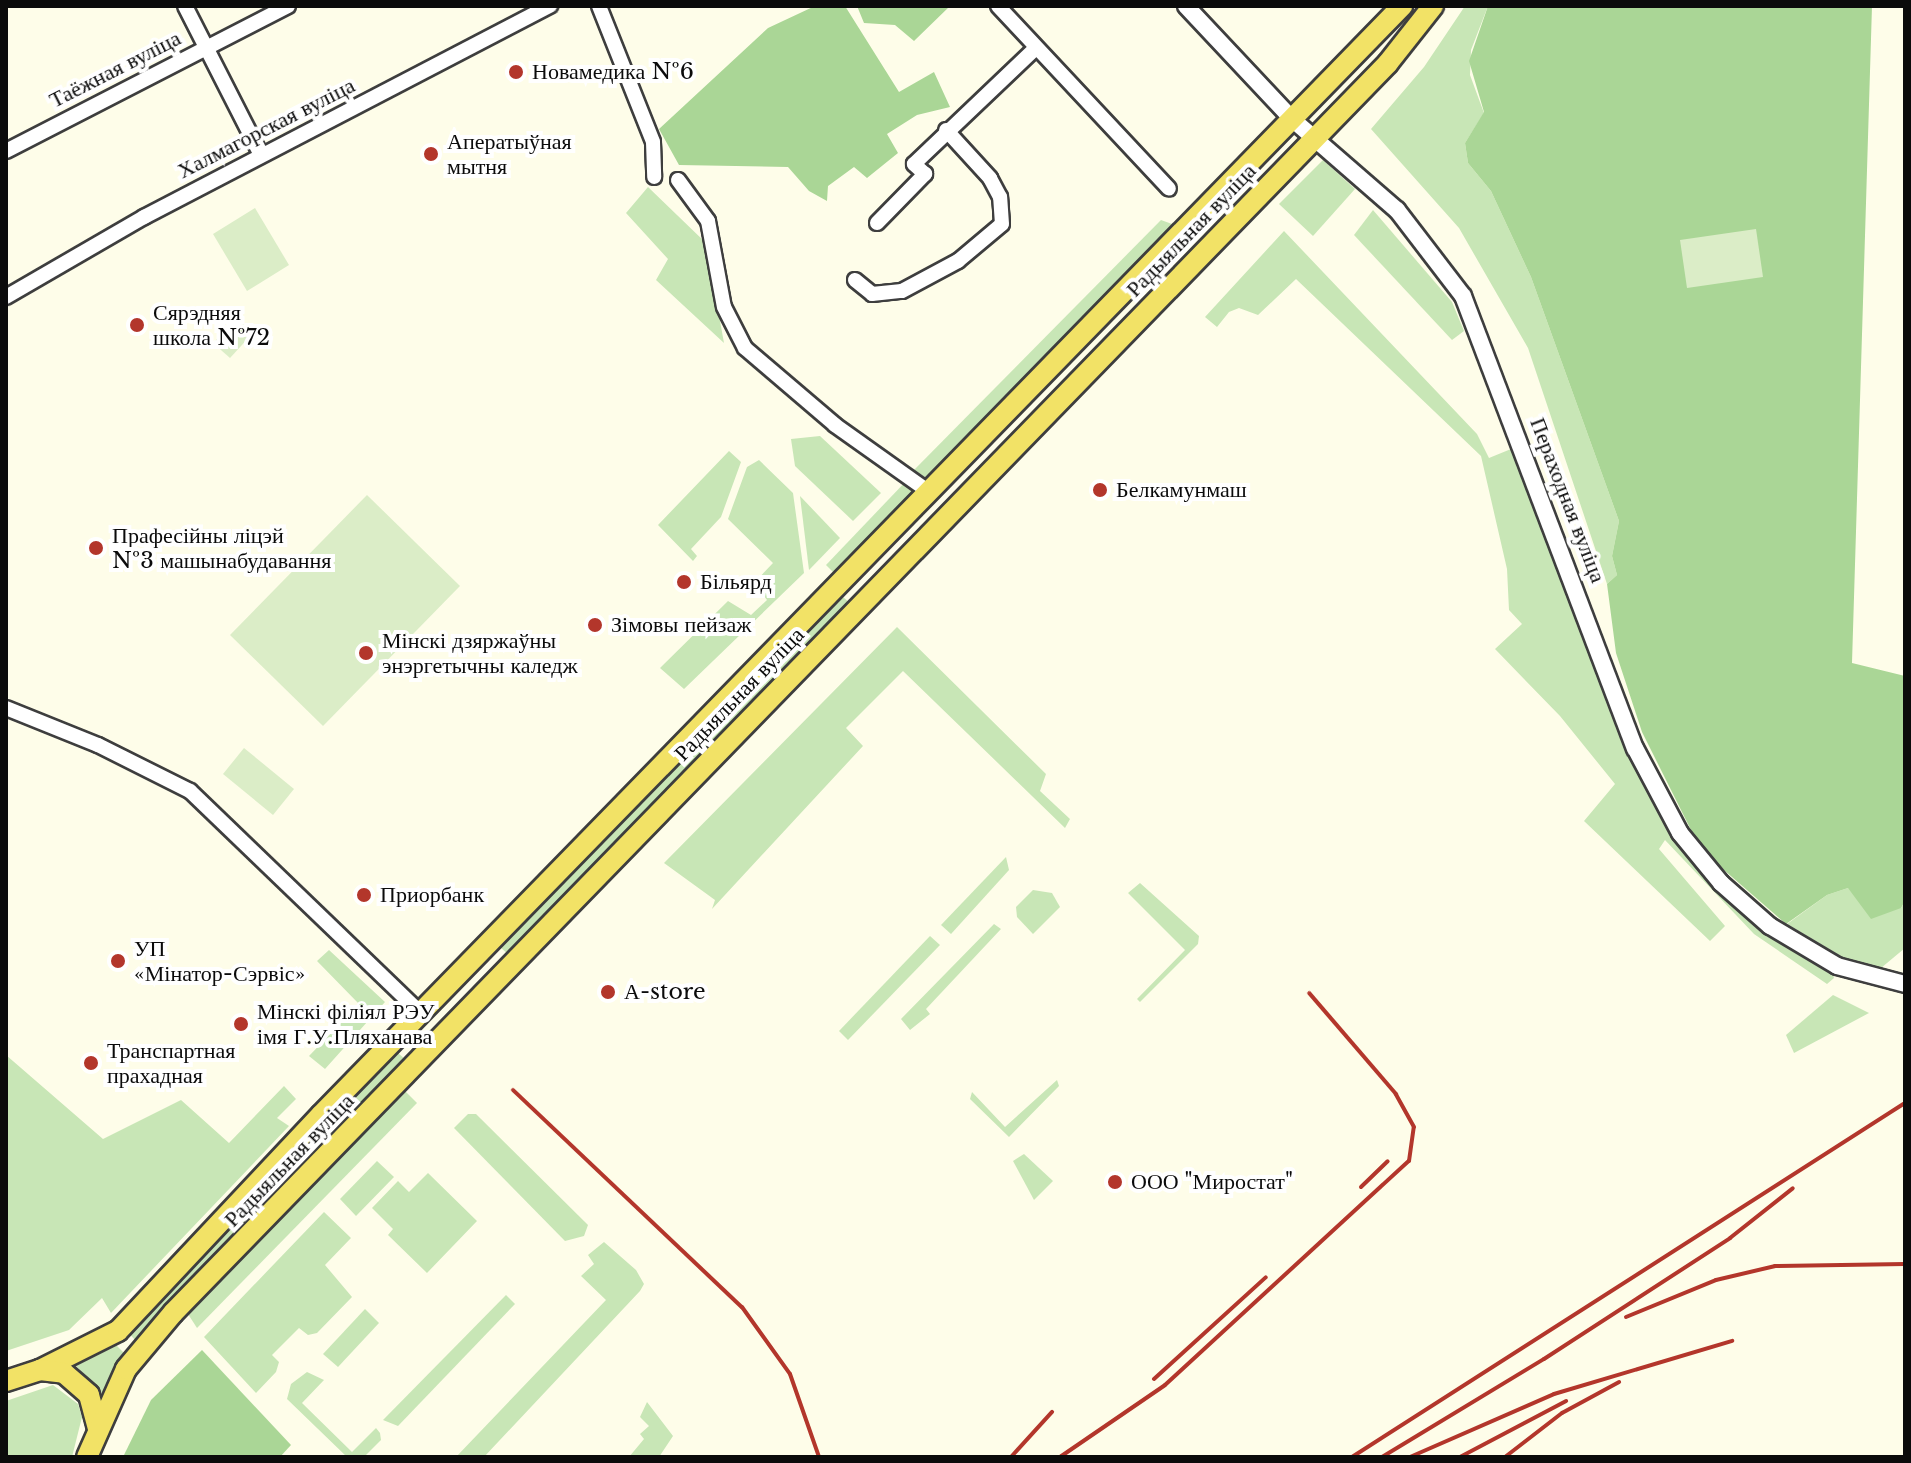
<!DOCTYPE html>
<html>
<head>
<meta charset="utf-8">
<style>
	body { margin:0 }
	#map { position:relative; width:1911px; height:1463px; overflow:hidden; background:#fefde9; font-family:"Libre Baskerville",serif }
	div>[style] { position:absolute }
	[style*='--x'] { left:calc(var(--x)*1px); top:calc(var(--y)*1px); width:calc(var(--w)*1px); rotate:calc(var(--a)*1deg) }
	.green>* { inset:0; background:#c8e6b6 }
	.forest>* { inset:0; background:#aad696 }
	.pitch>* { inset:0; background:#dbedc7 }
	.roads { filter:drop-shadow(2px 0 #3e3e3e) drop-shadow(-2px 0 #3e3e3e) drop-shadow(0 2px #3e3e3e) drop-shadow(0 -2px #3e3e3e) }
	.minor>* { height:14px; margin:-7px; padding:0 7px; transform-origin:7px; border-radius:7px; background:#fff }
	.tertiary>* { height:16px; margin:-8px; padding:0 8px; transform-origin:8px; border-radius:8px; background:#fff }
	.primary>* { height:20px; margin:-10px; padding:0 10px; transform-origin:10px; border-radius:10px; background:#f2e266 }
	.rail>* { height:4px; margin:-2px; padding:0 2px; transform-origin:2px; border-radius:2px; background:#b3362b }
	.dots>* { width:22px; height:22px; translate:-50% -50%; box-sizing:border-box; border:4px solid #fff; border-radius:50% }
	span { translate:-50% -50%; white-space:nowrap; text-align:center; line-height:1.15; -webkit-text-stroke:8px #fff; paint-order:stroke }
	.street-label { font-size:22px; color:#0b0b0b }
	.poi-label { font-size:22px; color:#0b0b0b }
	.left { translate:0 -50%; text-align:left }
	.frame { position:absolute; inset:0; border:8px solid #0b0b0b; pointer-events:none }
</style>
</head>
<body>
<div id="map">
	<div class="green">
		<div style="clip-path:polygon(1465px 6px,1488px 6px,1471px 50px,1470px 75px,1484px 113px,1465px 143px,1468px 163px,1491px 191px,1531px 277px,1619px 521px,1612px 556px,1617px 575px,1607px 584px,1528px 348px,1459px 228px,1371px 129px,1424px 67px)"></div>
		<div style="clip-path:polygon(1323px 160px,1355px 189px,1313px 236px,1279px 204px)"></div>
		<div style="clip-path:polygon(648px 187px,706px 243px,724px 343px,656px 280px,668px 259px,626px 213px)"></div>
		<div style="clip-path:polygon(1373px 210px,1452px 302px,1464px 331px,1452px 340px,1354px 235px)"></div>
		<div style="clip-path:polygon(1161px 220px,1172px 224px,1151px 250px,928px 479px,914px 470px)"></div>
		<div style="clip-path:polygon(1284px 231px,1477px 434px,1489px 458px,1511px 449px,1624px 748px,1670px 832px,1702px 870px,1832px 970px,1834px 978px,1827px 984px,1754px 934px,1665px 840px,1659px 849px,1725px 926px,1710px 941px,1584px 821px,1615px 784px,1560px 716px,1495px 649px,1522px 624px,1509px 610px,1507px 569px,1481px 456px,1296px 279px,1258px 315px,1239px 308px,1229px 312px,1217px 327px,1205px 317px)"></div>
		<div style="clip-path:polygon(820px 436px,881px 493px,853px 521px,795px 466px,791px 439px)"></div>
		<div style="clip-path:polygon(729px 451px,741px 462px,721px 517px,691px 549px,697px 556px,693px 561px,658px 525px)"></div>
		<div style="clip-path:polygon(759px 460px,793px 493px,804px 573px,684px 689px,660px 668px,728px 601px,751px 615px,767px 600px,754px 583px,773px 563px,728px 519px,747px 467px)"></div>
		<div style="clip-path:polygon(909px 478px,917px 488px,914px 496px,836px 575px,826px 565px)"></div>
		<div style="clip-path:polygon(800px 496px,840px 538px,809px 570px)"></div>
		<div style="clip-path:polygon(843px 597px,851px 604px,509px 955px,500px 947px)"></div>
		<div style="clip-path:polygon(897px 627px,1046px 774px,1040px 791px,1070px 819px,1065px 828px,903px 671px,846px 728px,863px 746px,712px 909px,715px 900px,664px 863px)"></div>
		<div style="clip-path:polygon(1006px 857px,1009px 870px,951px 934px,941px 925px)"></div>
		<div style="clip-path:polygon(1140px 883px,1199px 936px,1198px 944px,1140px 1002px,1137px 999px,1185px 950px,1128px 893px)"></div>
		<div style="clip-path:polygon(1848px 888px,1901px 908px,1905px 901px,1905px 948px,1881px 968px,1844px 958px,1787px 924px,1827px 895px)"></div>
		<div style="clip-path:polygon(1033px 890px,1052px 893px,1060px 907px,1033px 934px,1017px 917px,1016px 907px)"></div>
		<div style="clip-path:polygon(994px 924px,1001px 929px,926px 1009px,930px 1014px,910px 1030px,901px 1019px)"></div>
		<div style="clip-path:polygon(930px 936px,940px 945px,848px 1040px,839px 1031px)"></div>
		<div style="clip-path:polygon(329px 950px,385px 1002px,325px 1069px,309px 1056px,359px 1004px,317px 961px)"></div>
		<div style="clip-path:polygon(1833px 995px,1869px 1013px,1794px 1053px,1786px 1035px)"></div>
		<div style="clip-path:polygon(398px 1053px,406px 1060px,135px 1340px,127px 1331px)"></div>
		<div style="clip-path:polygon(6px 1055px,103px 1139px,181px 1100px,229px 1143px,284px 1086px,296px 1099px,277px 1118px,289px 1126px,111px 1313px,102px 1298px,69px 1330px,6px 1351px)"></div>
		<div style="clip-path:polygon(1057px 1080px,1059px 1086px,1009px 1137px,970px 1099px,972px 1092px,1005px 1127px)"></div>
		<div style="clip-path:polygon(404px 1090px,417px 1103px,197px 1328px,188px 1314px)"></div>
		<div style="clip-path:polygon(468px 1114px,476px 1114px,588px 1225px,584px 1236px,565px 1241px,454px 1128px)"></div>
		<div style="clip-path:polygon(1024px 1154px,1053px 1181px,1034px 1200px,1013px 1161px)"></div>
		<div style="clip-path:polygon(377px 1161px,394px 1177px,356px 1216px,340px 1199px)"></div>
		<div style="clip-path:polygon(428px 1173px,477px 1221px,427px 1273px,388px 1235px,393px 1229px,372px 1208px,398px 1181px,409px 1192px)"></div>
		<div style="clip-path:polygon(324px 1212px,351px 1238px,325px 1265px,352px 1297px,317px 1333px,308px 1335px,299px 1328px,272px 1355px,279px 1362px,276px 1372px,256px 1393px,204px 1337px)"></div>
		<div style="clip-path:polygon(604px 1242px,636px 1270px,644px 1284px,640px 1291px,484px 1457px,456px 1457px,606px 1300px,581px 1276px,594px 1264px,588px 1255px)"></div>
		<div style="clip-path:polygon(506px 1295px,515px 1304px,398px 1426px,383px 1420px)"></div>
		<div style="clip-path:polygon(365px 1309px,379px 1323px,338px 1367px,323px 1354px)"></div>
		<div style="clip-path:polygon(114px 1343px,124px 1353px,103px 1394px,76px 1366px)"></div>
		<div style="clip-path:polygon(307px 1372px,324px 1380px,302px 1403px,352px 1452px,376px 1428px,380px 1433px,381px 1440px,364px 1457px,347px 1457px,287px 1399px,291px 1384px)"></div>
		<div style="clip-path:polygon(53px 1385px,78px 1404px,82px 1417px,72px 1457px,6px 1457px,6px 1401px)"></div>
		<div style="clip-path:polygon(647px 1402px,673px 1436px,659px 1457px,629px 1457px,644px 1439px,640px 1434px,649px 1426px,640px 1417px)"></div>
	</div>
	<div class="forest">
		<div style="clip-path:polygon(815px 6px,845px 6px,899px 92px,934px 72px,950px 107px,917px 115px,887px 134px,898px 153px,867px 178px,854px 167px,828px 186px,827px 201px,809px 191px,788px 167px,679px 165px,659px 129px,768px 28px)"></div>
		<div style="clip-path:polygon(857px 6px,950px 6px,914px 41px,895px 25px,864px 23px)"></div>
		<div style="clip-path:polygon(1488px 6px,1872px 6px,1852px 663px,1905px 676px,1905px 901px,1901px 908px,1871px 919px,1848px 888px,1827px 895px,1786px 924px,1716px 863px,1693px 834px,1642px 732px,1616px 653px,1607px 584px,1617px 575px,1612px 556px,1619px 521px,1531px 277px,1491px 191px,1468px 163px,1465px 143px,1484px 112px,1469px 61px)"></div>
		<div style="clip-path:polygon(202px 1350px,291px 1445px,280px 1457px,123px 1457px,151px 1400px)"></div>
	</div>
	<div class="pitch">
		<div style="clip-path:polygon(255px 208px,289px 265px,247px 291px,213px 234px)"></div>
		<div style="clip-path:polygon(1756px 229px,1763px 277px,1687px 288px,1680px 240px)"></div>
		<div style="clip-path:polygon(237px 318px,253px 333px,230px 358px,213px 343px)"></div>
		<div style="clip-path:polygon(367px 495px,460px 586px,323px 726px,230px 635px)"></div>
		<div style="clip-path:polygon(244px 748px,294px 789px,273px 815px,223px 774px)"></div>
	</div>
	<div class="roads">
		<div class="minor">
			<div style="--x:185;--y:6;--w:167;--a:63"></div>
			<div style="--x:599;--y:6;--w:146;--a:68.3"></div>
			<div style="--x:653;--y:142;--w:35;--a:88"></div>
			<div style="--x:998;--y:6;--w:250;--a:46.9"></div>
			<div style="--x:6;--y:151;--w:317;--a:-27.2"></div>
			<div style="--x:678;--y:180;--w:51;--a:53.8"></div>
			<div style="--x:708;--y:221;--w:87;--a:79.5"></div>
			<div style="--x:724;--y:307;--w:46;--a:62.9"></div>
			<div style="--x:745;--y:348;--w:118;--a:40.5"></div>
			<div style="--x:835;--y:425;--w:114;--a:35.4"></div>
			<div style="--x:877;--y:223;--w:69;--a:-45.6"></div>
			<div style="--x:925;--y:174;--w:15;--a:-138"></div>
			<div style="--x:914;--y:164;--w:168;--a:-43.6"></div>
			<div style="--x:855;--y:280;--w:22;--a:39"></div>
			<div style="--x:872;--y:294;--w:30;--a:-6"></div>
			<div style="--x:902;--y:291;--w:64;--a:-28.2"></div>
			<div style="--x:958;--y:261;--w:57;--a:-40.1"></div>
			<div style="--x:1002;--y:224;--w:27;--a:-94"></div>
			<div style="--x:1000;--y:197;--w:21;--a:-118"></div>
			<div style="--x:990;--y:178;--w:65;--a:-132.5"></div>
			<div style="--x:6;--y:297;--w:160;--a:-30.1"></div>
			<div style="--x:144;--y:217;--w:458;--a:-27.5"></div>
			<div style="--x:6;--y:708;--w:99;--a:21.9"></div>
			<div style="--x:98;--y:745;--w:103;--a:26.6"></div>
			<div style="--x:190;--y:791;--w:320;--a:43.9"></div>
		</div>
		<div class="tertiary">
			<div style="--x:1186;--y:6;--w:154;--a:46.8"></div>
			<div style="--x:1291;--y:118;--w:140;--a:41"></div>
			<div style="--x:1397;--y:210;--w:108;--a:52.5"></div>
			<div style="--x:1463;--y:296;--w:484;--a:69.2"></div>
			<div style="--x:1635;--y:748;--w:96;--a:62.1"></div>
			<div style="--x:1680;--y:833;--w:65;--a:50.6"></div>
			<div style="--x:1721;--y:883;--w:65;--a:41.3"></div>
			<div style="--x:1770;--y:926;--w:78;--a:30.8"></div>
			<div style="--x:1837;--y:966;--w:70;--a:14.8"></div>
		</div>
		<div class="primary">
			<div style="--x:40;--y:1370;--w:87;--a:-26.6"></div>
			<div style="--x:118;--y:1331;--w:296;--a:-46.8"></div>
			<div style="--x:321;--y:1115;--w:1549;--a:-45.73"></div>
			<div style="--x:6;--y:1381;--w:36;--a:-18"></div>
			<div style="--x:40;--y:1370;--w:24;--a:7"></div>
			<div style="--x:64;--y:1373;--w:33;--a:41"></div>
			<div style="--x:89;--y:1395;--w:35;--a:75"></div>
			<div style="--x:87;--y:1457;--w:96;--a:-66.1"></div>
			<div style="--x:126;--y:1369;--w:73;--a:-50"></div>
			<div style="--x:173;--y:1313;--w:1743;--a:-45.81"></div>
			<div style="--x:1388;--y:63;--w:73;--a:-51.7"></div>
		</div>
	</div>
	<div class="rail">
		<div style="--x:513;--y:1090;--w:315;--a:43.5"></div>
		<div style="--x:742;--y:1307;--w:82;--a:54.4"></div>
		<div style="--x:790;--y:1374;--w:88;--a:70.7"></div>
		<div style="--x:1361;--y:1187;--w:37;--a:-44"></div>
		<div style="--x:1626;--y:1317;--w:97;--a:-22.3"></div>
		<div style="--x:1716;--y:1280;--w:61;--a:-13.3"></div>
		<div style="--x:1775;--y:1266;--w:130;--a:-0.9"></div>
		<div style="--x:1154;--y:1379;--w:151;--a:-42.3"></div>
		<div style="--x:1011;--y:1457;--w:61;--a:-47.7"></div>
		<div style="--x:1060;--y:1457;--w:127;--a:-34.4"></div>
		<div style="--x:1165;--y:1385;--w:331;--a:-42.6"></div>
		<div style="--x:1409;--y:1161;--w:34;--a:-82"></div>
		<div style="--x:1414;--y:1127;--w:38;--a:-119"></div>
		<div style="--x:1396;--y:1094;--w:133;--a:-130.7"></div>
		<div style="--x:1352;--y:1457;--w:657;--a:-32.63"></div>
		<div style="--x:1382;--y:1457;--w:189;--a:-31.2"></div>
		<div style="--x:1544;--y:1359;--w:222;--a:-33"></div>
		<div style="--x:1730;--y:1238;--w:80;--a:-38.4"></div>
		<div style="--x:1410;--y:1457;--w:157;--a:-23.6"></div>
		<div style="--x:1554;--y:1394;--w:186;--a:-16.6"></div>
		<div style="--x:1460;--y:1457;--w:120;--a:-27.8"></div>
		<div style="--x:1505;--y:1457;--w:72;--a:-37.7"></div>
		<div style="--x:1562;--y:1413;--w:65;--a:-28.5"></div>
	</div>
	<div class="dots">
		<div style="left:516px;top:72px;background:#b3362b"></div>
		<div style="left:431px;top:154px;background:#b3362b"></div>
		<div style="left:137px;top:325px;background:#b3362b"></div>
		<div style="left:1100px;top:490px;background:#b3362b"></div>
		<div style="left:96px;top:548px;background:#b3362b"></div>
		<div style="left:684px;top:582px;background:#b3362b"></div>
		<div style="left:595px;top:625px;background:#b3362b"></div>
		<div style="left:366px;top:653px;background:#b3362b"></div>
		<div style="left:364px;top:895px;background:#b3362b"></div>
		<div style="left:118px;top:961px;background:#b3362b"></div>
		<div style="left:608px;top:992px;background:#b3362b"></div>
		<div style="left:241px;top:1024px;background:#b3362b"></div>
		<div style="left:91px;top:1063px;background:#b3362b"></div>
		<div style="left:1115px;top:1182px;background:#b3362b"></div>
	</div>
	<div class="street-label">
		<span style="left:115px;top:69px;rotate:-27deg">Таёжная вуліца</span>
		<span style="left:266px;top:128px;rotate:-27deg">Халмагорская вуліца</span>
		<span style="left:1191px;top:230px;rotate:-46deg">Радыяльная вуліца</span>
		<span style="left:1568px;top:500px;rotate:69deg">Пераходная вуліца</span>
		<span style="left:739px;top:694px;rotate:-46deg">Радыяльная вуліца</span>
		<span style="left:289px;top:1160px;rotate:-46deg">Радыяльная вуліца</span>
	</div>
	<div class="poi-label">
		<span class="left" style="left:532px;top:72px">Новамедика №6</span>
		<span class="left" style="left:447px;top:154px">Аператыўная<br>мытня</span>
		<span class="left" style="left:153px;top:325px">Сярэдняя<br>школа №72</span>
		<span class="left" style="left:1116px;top:490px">Белкамунмаш</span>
		<span class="left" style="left:112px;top:548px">Прафесійны ліцэй<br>№3 машынабудавання</span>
		<span class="left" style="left:700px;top:582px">Більярд</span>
		<span class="left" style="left:611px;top:625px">Зімовы пейзаж</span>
		<span class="left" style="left:382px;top:653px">Мінскі дзяржаўны<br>энэргетычны каледж</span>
		<span class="left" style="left:380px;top:895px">Приорбанк</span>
		<span class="left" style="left:134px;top:961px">УП<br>«Мінатор-Сэрвіс»</span>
		<span class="left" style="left:624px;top:992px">А-store</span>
		<span class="left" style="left:257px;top:1024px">Мінскі філіял РЭУ<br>імя Г.У.Пляханава</span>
		<span class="left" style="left:107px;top:1063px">Транспартная<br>прахадная</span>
		<span class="left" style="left:1131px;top:1182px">ООО "Миростат"</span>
	</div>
	<div class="frame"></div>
</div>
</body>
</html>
